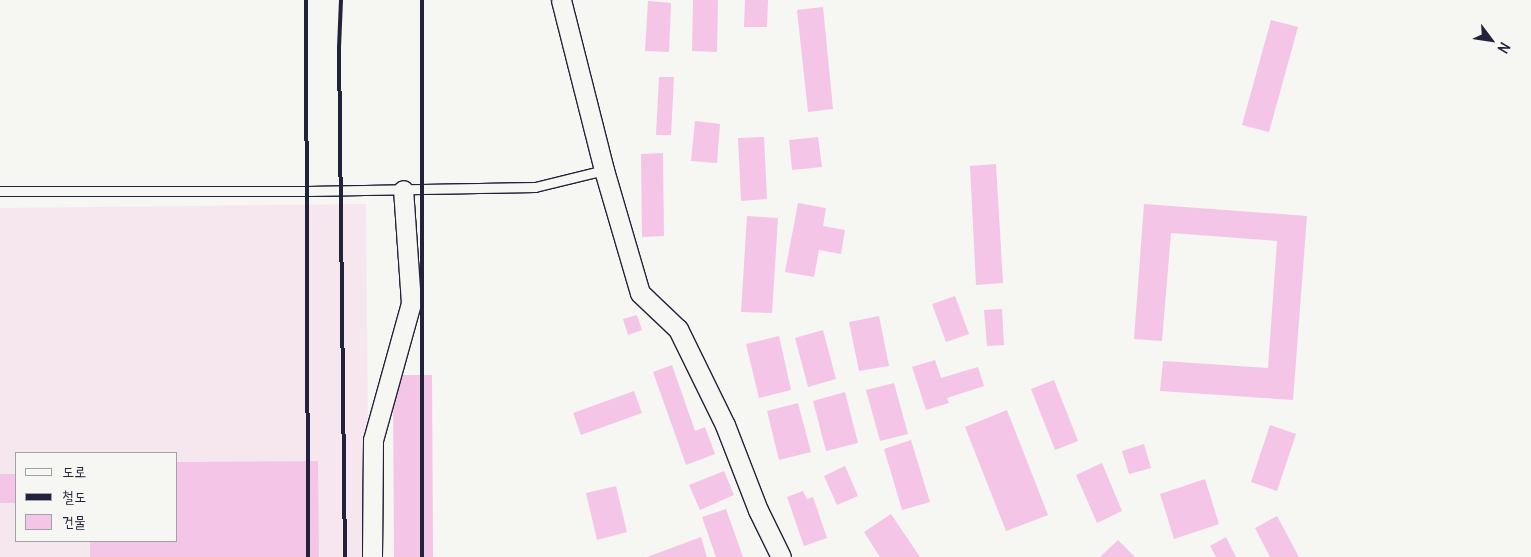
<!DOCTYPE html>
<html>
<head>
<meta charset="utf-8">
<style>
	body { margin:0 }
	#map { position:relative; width:1531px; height:557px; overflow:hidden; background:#f6f6f2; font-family:Delius,"Poor Story",sans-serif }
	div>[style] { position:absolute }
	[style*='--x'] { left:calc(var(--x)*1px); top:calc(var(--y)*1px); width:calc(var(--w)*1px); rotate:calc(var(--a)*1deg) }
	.built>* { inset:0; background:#f6e7ef }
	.building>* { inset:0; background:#f5c5e7 }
	.roads { filter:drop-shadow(1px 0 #22223b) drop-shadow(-1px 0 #22223b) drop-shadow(0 1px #22223b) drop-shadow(0 -1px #22223b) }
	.service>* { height:9px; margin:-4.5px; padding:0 4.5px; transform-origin:4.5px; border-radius:4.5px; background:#f6f6f2 }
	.minor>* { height:19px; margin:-9.5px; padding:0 9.5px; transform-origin:9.5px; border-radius:9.5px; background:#f6f6f2 }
	.rail>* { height:4px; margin:-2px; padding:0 2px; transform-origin:2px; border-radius:2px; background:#22223b }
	span { translate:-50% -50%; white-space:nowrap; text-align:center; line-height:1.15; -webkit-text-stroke:4.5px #f6f6f2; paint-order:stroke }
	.legend { position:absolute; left:15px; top:452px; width:162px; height:90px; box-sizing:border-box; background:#f6f6f2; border:1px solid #a1a1a9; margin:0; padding:6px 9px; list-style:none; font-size:15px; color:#22223b }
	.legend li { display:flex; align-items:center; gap:10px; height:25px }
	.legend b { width:25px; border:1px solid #a1a1a9 }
	.north { position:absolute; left:1466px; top:15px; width:50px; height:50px; -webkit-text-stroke:4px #f6f6f2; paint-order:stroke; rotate:121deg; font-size:14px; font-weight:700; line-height:20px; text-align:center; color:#22223b }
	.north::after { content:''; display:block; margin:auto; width:18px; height:22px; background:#22223b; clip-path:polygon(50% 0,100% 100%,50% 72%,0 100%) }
</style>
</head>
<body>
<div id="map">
	<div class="built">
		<div style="clip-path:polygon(evenodd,366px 204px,369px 557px,0 557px,0 208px,366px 204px,16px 453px,176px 453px,176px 541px,16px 541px,16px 453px)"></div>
	</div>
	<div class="building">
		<div style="clip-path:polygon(693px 0,718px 0,717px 52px,692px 51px)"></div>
		<div style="clip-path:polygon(745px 0,768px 0,767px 27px,744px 27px)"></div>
		<div style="clip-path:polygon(648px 1px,671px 3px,669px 52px,645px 51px)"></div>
		<div style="clip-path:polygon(823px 7px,833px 109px,808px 112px,797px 10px)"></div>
		<div style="clip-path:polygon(1271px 20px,1298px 27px,1269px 132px,1242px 125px)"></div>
		<div style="clip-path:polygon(659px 77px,674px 77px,671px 135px,656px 135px)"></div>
		<div style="clip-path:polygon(695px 121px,720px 124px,717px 163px,691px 161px)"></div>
		<div style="clip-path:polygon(764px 137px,767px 199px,741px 201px,738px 138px)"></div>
		<div style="clip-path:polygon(818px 137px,822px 167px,792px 170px,789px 140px)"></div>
		<div style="clip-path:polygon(663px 153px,664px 236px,642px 237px,641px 154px)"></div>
		<div style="clip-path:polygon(996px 164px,1003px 283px,976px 285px,970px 166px)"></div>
		<div style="clip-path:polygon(798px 203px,826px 208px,823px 226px,845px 230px,841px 254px,819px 250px,814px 277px,785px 272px)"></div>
		<div style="clip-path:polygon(1144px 204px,1307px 216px,1293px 400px,1160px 391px,1163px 361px,1268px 368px,1277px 241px,1171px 233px,1162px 341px,1134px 339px)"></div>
		<div style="clip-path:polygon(747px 216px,778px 218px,772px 313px,741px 312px)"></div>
		<div style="clip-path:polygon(955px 296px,969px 334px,946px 342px,932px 304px)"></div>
		<div style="clip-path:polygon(1002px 309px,1004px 345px,987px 346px,984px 310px)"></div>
		<div style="clip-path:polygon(637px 315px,642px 330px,628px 335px,623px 319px)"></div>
		<div style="clip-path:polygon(879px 316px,889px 366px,859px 371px,849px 322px)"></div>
		<div style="clip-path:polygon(823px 330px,836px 379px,808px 387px,795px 338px)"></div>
		<div style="clip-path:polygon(779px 336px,791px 390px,759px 398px,746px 344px)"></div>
		<div style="clip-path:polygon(935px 360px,941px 378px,978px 367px,984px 386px,947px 398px,949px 403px,926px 410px,912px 367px)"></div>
		<div style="clip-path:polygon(672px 365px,695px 431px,705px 427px,715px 454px,686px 465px,653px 372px)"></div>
		<div style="clip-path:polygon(393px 375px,432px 375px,433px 557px,394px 557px)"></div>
		<div style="clip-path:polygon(1054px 380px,1078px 441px,1055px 450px,1031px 389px)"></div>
		<div style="clip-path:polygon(894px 383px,908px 434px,880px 441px,866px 390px)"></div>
		<div style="clip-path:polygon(634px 391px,642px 413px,581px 435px,573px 413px)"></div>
		<div style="clip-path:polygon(845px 392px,858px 443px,826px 451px,813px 401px)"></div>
		<div style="clip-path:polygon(798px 403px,811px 452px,779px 460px,767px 411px)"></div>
		<div style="clip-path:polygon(1007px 410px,1048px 515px,1006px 531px,965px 427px)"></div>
		<div style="clip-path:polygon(1270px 425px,1296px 434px,1277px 491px,1251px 482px)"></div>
		<div style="clip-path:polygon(911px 440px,930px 502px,902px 510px,884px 449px)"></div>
		<div style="clip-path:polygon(1144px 444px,1151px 468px,1129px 474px,1122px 451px)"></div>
		<div style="clip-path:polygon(318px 461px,319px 557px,90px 557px,90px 541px,176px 541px,176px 462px)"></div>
		<div style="clip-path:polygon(1102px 463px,1122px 511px,1097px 523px,1076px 475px)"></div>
		<div style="clip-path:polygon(845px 466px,858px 496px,837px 505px,824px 476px)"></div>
		<div style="clip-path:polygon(724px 471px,734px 495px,700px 510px,689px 485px)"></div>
		<div style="clip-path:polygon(0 474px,16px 474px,16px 503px,0 503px)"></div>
		<div style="clip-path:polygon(1205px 479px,1219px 524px,1174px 539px,1160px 494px)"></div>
		<div style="clip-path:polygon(616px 486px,627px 532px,597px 540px,586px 493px)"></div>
		<div style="clip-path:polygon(803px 491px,807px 499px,813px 497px,827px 538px,804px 546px,787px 497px)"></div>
		<div style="clip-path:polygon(726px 509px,743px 557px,716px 557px,702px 517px)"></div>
		<div style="clip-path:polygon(891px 514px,920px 557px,880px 557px,864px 532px)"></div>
		<div style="clip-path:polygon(1277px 516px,1299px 557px,1270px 557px,1255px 528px)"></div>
		<div style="clip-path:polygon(701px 537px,707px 557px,647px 557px)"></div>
		<div style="clip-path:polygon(1226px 537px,1236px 557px,1216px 557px,1210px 546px)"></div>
		<div style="clip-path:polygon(1118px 540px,1135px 557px,1100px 557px)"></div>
	</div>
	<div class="roads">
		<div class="service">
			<div style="--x:0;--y:191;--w:307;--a:0"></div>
			<div style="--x:307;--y:191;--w:228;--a:-1"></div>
			<div style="--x:535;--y:187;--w:71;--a:-13.8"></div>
		</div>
		<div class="minor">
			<div style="--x:561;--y:0;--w:175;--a:75.8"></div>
			<div style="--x:604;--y:170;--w:128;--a:73.7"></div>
			<div style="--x:640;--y:293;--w:52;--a:43.5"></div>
			<div style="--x:678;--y:329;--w:107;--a:63.9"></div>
			<div style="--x:725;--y:425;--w:91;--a:68.8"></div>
			<div style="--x:758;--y:510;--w:52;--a:63.9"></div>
			<div style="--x:372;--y:557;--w:117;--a:-89.5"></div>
			<div style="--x:373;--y:440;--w:142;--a:-74.5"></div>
			<div style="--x:411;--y:303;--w:113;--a:-94"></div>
		</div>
	</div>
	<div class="rail">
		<div style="--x:306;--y:0;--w:557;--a:89.79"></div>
		<div style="--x:341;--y:0;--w:47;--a:92.4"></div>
		<div style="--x:339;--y:47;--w:510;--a:89.33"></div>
		<div style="--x:422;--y:557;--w:557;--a:-90"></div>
	</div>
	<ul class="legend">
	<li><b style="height:6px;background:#f6f6f2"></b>도로</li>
	<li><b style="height:6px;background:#22223b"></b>철도</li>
	<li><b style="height:14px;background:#f5c5e7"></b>건물</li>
	</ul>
	<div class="north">N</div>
</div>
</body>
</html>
